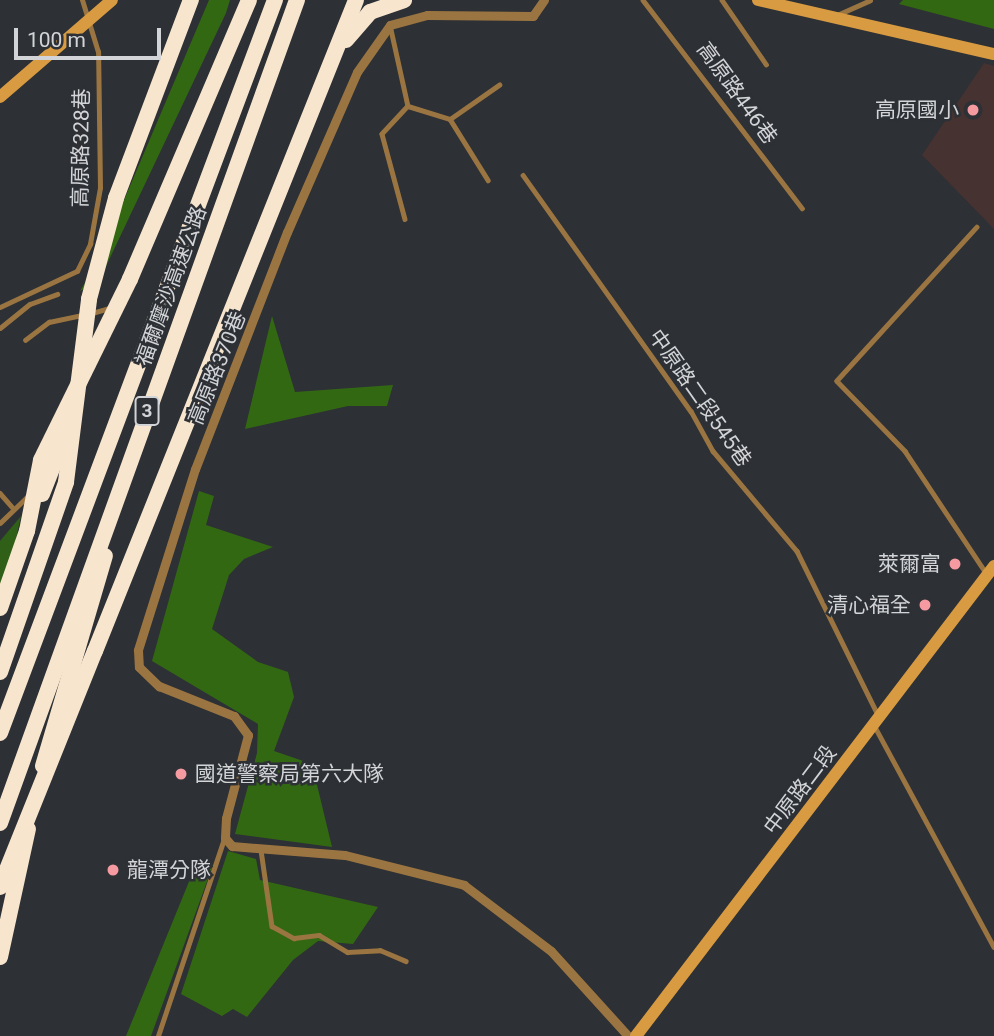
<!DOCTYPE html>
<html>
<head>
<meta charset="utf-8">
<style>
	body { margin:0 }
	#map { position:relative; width:994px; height:1036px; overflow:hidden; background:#2d3035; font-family:Roboto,"Noto Sans TC",sans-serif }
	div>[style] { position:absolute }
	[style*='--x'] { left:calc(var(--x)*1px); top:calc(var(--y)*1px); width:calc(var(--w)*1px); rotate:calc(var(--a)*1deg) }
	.education>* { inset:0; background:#463230 }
	.green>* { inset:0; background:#305f17 }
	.forest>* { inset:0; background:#336813 }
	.lane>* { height:4.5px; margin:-2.25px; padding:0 2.25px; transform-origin:2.25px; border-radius:2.25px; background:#9b7541 }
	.street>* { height:9px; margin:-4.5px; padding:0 4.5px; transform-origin:4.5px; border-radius:4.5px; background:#9b7541 }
	.secondary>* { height:12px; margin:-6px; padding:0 6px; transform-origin:6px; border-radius:6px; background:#d89b41 }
	.highway>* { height:16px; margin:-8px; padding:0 8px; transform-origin:8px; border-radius:8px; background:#f8e5cd }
	.highway-bridge>* { height:16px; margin:-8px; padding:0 8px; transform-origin:8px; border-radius:8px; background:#f8e5cd }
	.dots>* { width:19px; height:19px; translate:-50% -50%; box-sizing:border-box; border:4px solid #2d3035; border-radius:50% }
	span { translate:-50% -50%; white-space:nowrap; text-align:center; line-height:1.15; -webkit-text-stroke:5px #2d3035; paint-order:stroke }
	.shield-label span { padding:2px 5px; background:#2d3035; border:2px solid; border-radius:5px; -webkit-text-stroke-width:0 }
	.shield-label { font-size:19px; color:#d2d4d7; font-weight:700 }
	.street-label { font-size:21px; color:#d2d4d7 }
	.poi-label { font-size:21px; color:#d2d4d7 }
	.right { translate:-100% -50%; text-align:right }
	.left { translate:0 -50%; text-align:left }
	.scale { position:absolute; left:14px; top:28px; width:147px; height:32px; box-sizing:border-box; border:4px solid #d2d4d7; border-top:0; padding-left:9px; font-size:21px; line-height:24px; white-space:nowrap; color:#d2d4d7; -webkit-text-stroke:5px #2d3035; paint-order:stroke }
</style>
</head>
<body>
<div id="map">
	<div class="education">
		<div style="clip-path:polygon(984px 63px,994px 66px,994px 229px,922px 155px)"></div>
	</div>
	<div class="green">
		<div style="clip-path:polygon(21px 516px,10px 566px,0 590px,0 541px)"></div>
	</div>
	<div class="forest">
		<div style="clip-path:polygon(209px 0,230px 0,226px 13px,99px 281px,80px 291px,99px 259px)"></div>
		<div style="clip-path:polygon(903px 0,994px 0,994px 29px,899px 4px)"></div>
		<div style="clip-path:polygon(272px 316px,295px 392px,393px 385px,387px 406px,348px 406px,245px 429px)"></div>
		<div style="clip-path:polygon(199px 491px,214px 496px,206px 525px,273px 547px,244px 559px,229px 575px,212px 629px,258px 662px,288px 672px,294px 697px,274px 751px,312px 764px,332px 847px,235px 834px,257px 753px,258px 724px,152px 661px)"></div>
		<div style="clip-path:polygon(228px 851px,256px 859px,260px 880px,378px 907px,353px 944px,318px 941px,293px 960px,247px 1017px,233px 1009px,222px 1016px,181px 994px)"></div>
		<div style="clip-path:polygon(197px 862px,213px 865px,151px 1036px,126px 1036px)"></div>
	</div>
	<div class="lane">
		<div style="--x:643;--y:0;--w:262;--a:52.6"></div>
		<div style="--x:722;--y:0;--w:78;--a:55.5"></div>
		<div style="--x:837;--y:15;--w:36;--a:-24"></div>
		<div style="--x:390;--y:25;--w:83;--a:77.5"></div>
		<div style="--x:408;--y:106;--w:38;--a:133"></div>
		<div style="--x:382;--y:134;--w:88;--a:74.9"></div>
		<div style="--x:408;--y:106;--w:44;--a:17.2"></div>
		<div style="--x:450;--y:119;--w:72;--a:58.1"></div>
		<div style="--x:450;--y:119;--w:60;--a:-34.8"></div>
		<div style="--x:523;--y:175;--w:290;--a:54.6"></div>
		<div style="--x:691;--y:411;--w:46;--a:61.2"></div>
		<div style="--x:713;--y:451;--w:131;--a:50"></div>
		<div style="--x:797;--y:551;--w:183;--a:63.7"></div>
		<div style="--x:977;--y:227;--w:208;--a:132.3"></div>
		<div style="--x:837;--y:381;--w:98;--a:45.8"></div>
		<div style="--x:905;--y:451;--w:146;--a:56.4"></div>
		<div style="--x:0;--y:307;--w:85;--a:-25.1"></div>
		<div style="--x:77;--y:271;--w:30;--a:-64"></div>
		<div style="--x:90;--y:244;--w:57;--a:-79.9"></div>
		<div style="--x:100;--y:188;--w:136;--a:-90.8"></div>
		<div style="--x:98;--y:52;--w:54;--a:-107.1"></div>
		<div style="--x:92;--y:313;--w:19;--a:-16"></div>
		<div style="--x:0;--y:328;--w:38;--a:-39"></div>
		<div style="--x:30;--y:304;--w:29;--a:-20"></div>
		<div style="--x:25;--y:340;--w:30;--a:-37"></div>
		<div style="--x:49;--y:322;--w:35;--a:-12"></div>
		<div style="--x:0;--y:493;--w:18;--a:49"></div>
		<div style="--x:0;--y:523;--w:40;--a:-44"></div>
		<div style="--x:874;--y:725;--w:252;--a:61.6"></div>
		<div style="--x:261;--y:850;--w:77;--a:81.8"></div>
		<div style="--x:272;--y:926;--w:25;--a:29"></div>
		<div style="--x:294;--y:938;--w:25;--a:-7"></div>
		<div style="--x:319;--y:935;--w:33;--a:31"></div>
		<div style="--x:347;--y:952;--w:33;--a:-3"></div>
		<div style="--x:380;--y:950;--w:28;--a:23"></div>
		<div style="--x:158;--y:1036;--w:208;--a:-71.5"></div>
	</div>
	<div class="street">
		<div style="--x:544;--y:0;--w:19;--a:125"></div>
		<div style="--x:533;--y:16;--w:106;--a:-179.5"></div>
		<div style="--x:427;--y:15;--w:38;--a:165"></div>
		<div style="--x:390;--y:25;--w:57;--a:125.1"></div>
		<div style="--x:357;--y:72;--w:175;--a:113.6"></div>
		<div style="--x:287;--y:232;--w:254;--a:111.2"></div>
		<div style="--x:195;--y:469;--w:190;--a:107.5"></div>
		<div style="--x:138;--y:650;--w:17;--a:87"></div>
		<div style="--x:139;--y:667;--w:28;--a:44"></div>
		<div style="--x:159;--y:686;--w:81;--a:21.8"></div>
		<div style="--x:234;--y:716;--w:24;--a:54"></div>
		<div style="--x:248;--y:735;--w:86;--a:104.8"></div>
		<div style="--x:226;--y:818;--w:20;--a:93"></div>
		<div style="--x:225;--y:838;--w:11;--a:49"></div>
		<div style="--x:232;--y:846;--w:113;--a:4.6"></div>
		<div style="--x:345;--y:855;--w:123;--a:14.1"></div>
		<div style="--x:464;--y:885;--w:109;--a:37.2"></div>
		<div style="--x:551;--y:951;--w:115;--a:47.8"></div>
	</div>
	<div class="secondary">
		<div style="--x:758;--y:0;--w:242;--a:12.9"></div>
		<div style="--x:0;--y:97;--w:148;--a:-40.9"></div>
		<div style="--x:636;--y:1036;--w:591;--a:-52.7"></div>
	</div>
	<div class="highway">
		<div style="--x:346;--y:40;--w:37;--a:-49"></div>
		<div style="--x:370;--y:12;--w:36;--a:-19"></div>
		<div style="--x:116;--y:198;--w:212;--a:-69.3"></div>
		<div style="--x:42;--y:494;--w:66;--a:-68.5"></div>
		<div style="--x:0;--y:608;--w:82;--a:-70.7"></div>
		<div style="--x:27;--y:531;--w:72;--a:-78.8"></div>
		<div style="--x:41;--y:460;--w:202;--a:-63.8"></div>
		<div style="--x:130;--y:279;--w:303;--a:-66.9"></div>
		<div style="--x:95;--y:651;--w:701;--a:-68.15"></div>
		<div style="--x:0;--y:733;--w:783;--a:-69.44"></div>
		<div style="--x:43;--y:766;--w:219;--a:-73.6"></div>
		<div style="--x:0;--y:823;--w:875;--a:-70.16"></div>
		<div style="--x:0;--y:957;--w:131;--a:-77.7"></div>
	</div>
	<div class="highway-bridge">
		<div style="--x:0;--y:672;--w:201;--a:-70.8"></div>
		<div style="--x:66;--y:482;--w:184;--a:-82.8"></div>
		<div style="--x:89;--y:299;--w:105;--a:-75"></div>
		<div style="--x:0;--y:887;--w:254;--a:-68.1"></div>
	</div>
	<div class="dots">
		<div style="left:973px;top:110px;background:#f49aa0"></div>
		<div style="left:955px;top:564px;background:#f49aa0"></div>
		<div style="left:925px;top:605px;background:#f49aa0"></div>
		<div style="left:181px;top:774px;background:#f49aa0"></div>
		<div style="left:113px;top:870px;background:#f49aa0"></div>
	</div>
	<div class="shield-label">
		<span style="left:147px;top:411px">3</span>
	</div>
	<div class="street-label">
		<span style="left:737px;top:93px;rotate:54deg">高原路446巷</span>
		<span style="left:81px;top:148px;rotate:-89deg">高原路328巷</span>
		<span style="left:171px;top:286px;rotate:-70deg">福爾摩沙高速公路</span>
		<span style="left:217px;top:368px;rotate:-68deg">高原路370巷</span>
		<span style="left:700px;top:398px;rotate:55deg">中原路二段545巷</span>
		<span style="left:800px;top:790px;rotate:-53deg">中原路二段</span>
	</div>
	<div class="poi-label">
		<span class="right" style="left:959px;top:110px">高原國小</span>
		<span class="right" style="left:941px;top:564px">萊爾富</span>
		<span class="right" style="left:911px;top:605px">清心福全</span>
		<span class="left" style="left:195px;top:774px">國道警察局第六大隊</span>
		<span class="left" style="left:127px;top:870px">龍潭分隊</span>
	</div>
	<div class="scale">100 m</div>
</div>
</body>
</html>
